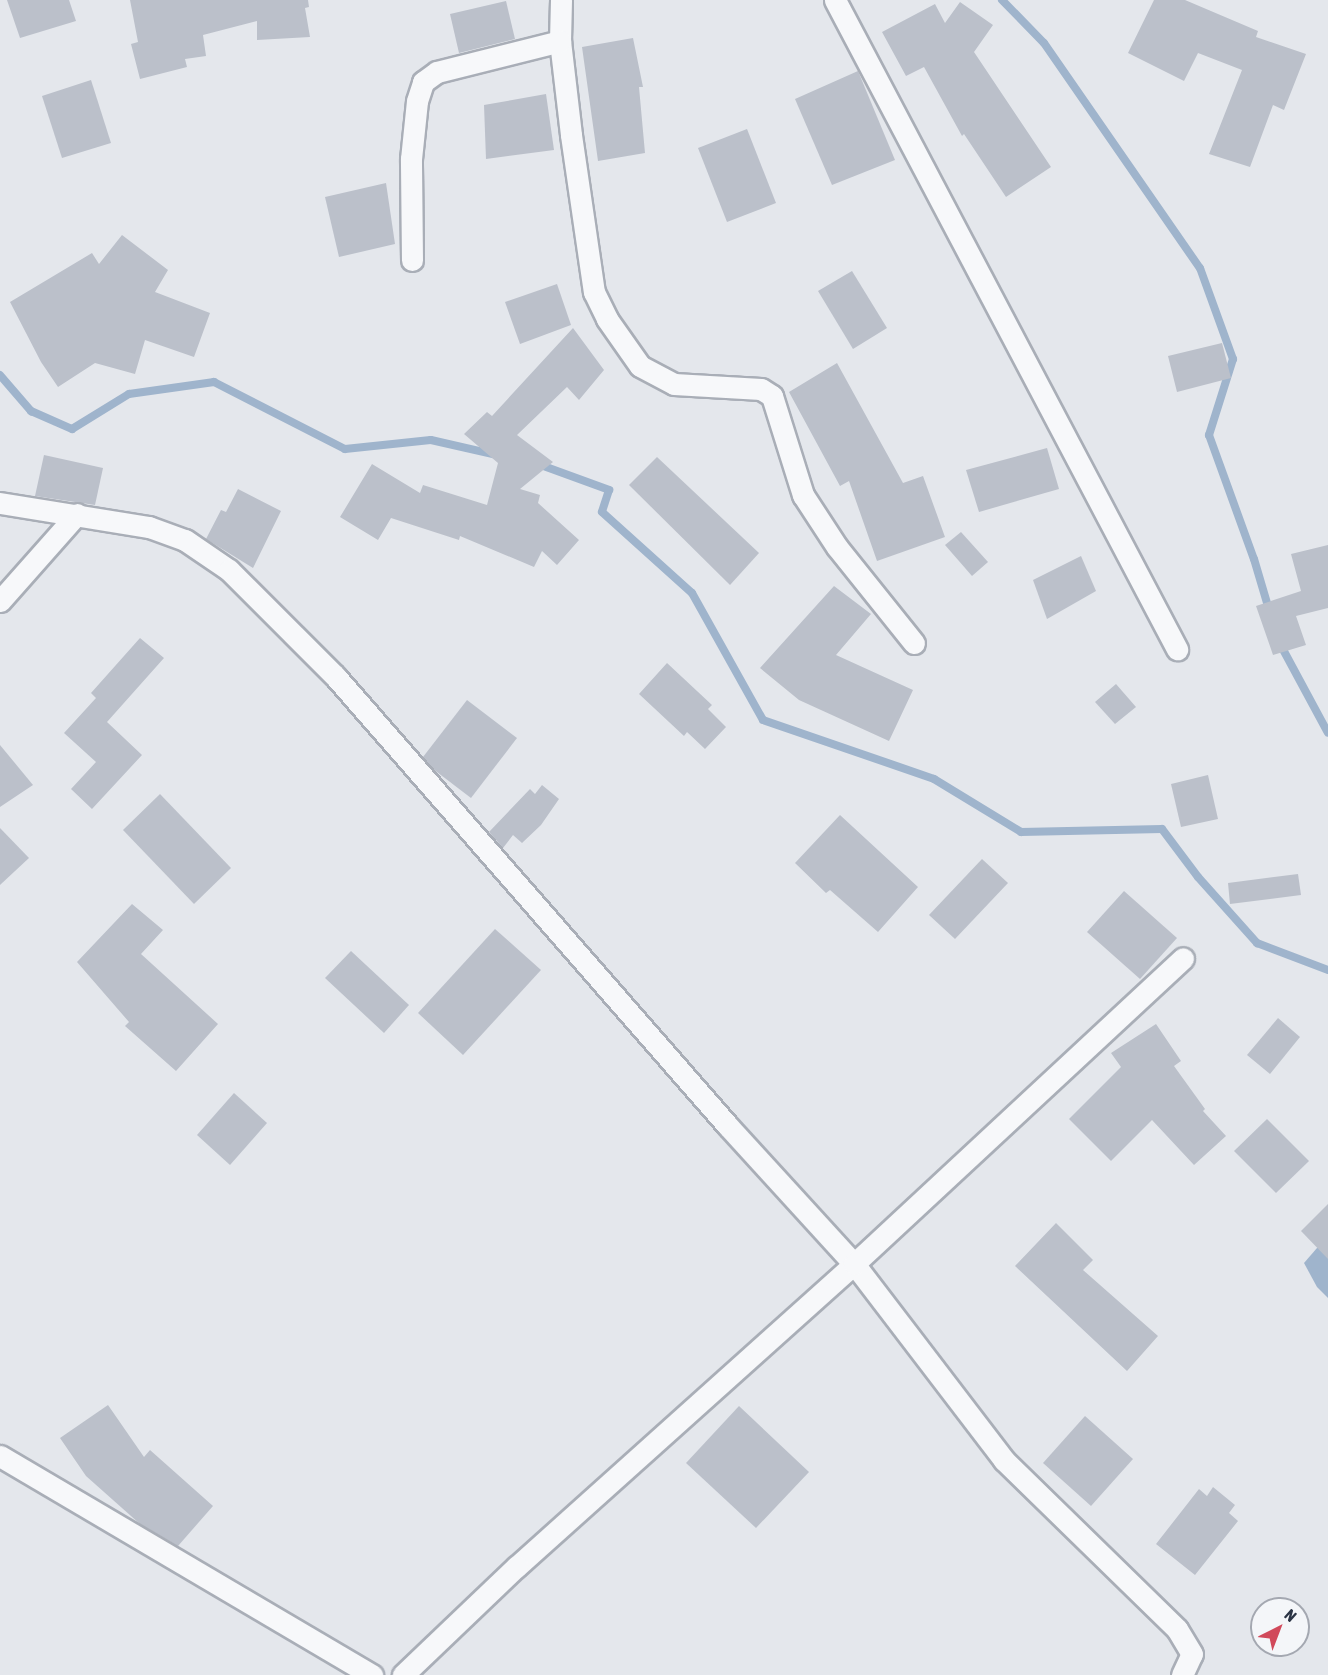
<!DOCTYPE html>
<html>
<head>
<meta charset="utf-8">
<style>
	body { margin:0 }
	#map { position:relative; width:1328px; height:1675px; overflow:hidden; background:#e4e7ec; font-family:"Asap Condensed",sans-serif }
	div>[style] { position:absolute }
	[style*='--x'] { left:calc(var(--x)*1px); top:calc(var(--y)*1px); width:calc(var(--w)*1px); rotate:calc(var(--a)*1deg) }
	.water>* { inset:0; background:#9fb4cc }
	.stream>* { height:8px; margin:-4px; padding:0 4px; transform-origin:4px; border-radius:4px; background:#9fb4cc }
	.building>* { inset:0; background:#bbc0ca }
	.roads { filter:drop-shadow(2px 0 #a9aeb7) drop-shadow(-2px 0 #a9aeb7) drop-shadow(0 2px #a9aeb7) drop-shadow(0 -2px #a9aeb7) }
	.minor>* { height:21px; margin:-10.5px; padding:0 10.5px; transform-origin:10.5px; border-radius:10.5px; background:#f7f8fa }
	span { translate:-50% -50%; white-space:nowrap; text-align:center; line-height:1.15; -webkit-text-stroke:6px #f4f6f9; paint-order:stroke }
	.north { position:absolute; left:1250px; top:1597px; width:60px; height:60px; box-sizing:border-box; background:#f4f6f9; border:2px solid #a4a8b1; border-radius:50%; rotate:42deg; font-size:16px; font-weight:700; line-height:24px; text-align:center; color:#2b3445 }
	.north::after { content:''; display:block; margin:auto; width:21px; height:27px; background:#d1495b; clip-path:polygon(50% 0,100% 100%,50% 72%,0 100%) }
</style>
</head>
<body>
<div id="map">
	<div class="water">
		<div style="clip-path:polygon(1328px 1245px,1328px 1298px,1317px 1287px,1304px 1263px,1317px 1248px)"></div>
	</div>
	<div class="stream">
		<div style="--x:1002;--y:0;--w:60;--a:45.7"></div>
		<div style="--x:1044;--y:43;--w:274;--a:55.3"></div>
		<div style="--x:1200;--y:268;--w:97;--a:70.1"></div>
		<div style="--x:1233;--y:359;--w:80;--a:107.5"></div>
		<div style="--x:1209;--y:435;--w:132;--a:70.1"></div>
		<div style="--x:1254;--y:559;--w:56;--a:73.5"></div>
		<div style="--x:0;--y:375;--w:48;--a:49.3"></div>
		<div style="--x:31;--y:411;--w:45;--a:23.7"></div>
		<div style="--x:72;--y:429;--w:67;--a:-31.6"></div>
		<div style="--x:129;--y:394;--w:86;--a:-8"></div>
		<div style="--x:214;--y:382;--w:147;--a:27.1"></div>
		<div style="--x:345;--y:449;--w:86;--a:-6"></div>
		<div style="--x:431;--y:440;--w:68;--a:12.8"></div>
		<div style="--x:538;--y:464;--w:76;--a:20.1"></div>
		<div style="--x:609;--y:490;--w:23;--a:108"></div>
		<div style="--x:602;--y:512;--w:121;--a:42"></div>
		<div style="--x:692;--y:593;--w:145;--a:60.8"></div>
		<div style="--x:763;--y:720;--w:181;--a:19"></div>
		<div style="--x:934;--y:779;--w:102;--a:31.3"></div>
		<div style="--x:1021;--y:832;--w:141;--a:-1.2"></div>
		<div style="--x:1162;--y:829;--w:60;--a:53.1"></div>
		<div style="--x:1198;--y:877;--w:89;--a:48.2"></div>
		<div style="--x:1257;--y:943;--w:76;--a:20.8"></div>
		<div style="--x:1279;--y:642;--w:103;--a:61.7"></div>
	</div>
	<div class="building">
		<div style="clip-path:polygon(7px 0,69px 0,76px 21px,20px 38px)"></div>
		<div style="clip-path:polygon(130px 0,308px 0,309px 7px,305px 8px,310px 37px,257px 40px,257px 21px,203px 35px,206px 56px,185px 59px,187px 67px,140px 79px,131px 44px,138px 42px)"></div>
		<div style="clip-path:polygon(1154px 0,1185px 0,1258px 31px,1256px 37px,1306px 54px,1284px 110px,1273px 105px,1250px 167px,1209px 154px,1242px 70px,1198px 53px,1184px 81px,1128px 53px)"></div>
		<div style="clip-path:polygon(506px 1px,515px 39px,459px 53px,450px 14px)"></div>
		<div style="clip-path:polygon(960px 2px,993px 25px,974px 52px,1051px 167px,1006px 197px,964px 134px,962px 136px,924px 67px,906px 76px,882px 32px,935px 4px,945px 23px)"></div>
		<div style="clip-path:polygon(633px 38px,643px 87px,639px 87px,645px 153px,598px 161px,582px 47px)"></div>
		<div style="clip-path:polygon(858px 71px,895px 160px,832px 185px,795px 99px)"></div>
		<div style="clip-path:polygon(91px 80px,111px 143px,62px 158px,42px 96px)"></div>
		<div style="clip-path:polygon(546px 94px,554px 150px,486px 159px,484px 105px)"></div>
		<div style="clip-path:polygon(747px 129px,776px 203px,727px 222px,698px 148px)"></div>
		<div style="clip-path:polygon(386px 183px,395px 244px,339px 257px,325px 197px)"></div>
		<div style="clip-path:polygon(122px 235px,168px 270px,155px 292px,210px 313px,194px 357px,145px 340px,135px 374px,95px 363px,58px 387px,41px 362px,10px 302px,92px 253px,99px 264px)"></div>
		<div style="clip-path:polygon(852px 271px,887px 328px,853px 349px,818px 291px)"></div>
		<div style="clip-path:polygon(557px 284px,571px 325px,520px 344px,505px 302px)"></div>
		<div style="clip-path:polygon(573px 328px,604px 370px,579px 400px,567px 387px,517px 435px,553px 462px,520px 489px,540px 495px,538px 503px,579px 540px,557px 565px,542px 551px,534px 567px,460px 536px,459px 540px,391px 518px,378px 540px,340px 517px,372px 464px,420px 493px,423px 485px,487px 505px,498px 463px,464px 434px,487px 412px,492px 416px)"></div>
		<div style="clip-path:polygon(1222px 343px,1231px 378px,1177px 392px,1168px 356px)"></div>
		<div style="clip-path:polygon(837px 363px,903px 483px,923px 476px,945px 537px,877px 561px,849px 481px,840px 486px,789px 392px)"></div>
		<div style="clip-path:polygon(1047px 448px,1059px 489px,979px 512px,966px 470px)"></div>
		<div style="clip-path:polygon(44px 455px,103px 468px,95px 505px,35px 496px)"></div>
		<div style="clip-path:polygon(657px 457px,759px 553px,730px 585px,629px 485px)"></div>
		<div style="clip-path:polygon(238px 489px,281px 511px,253px 568px,206px 539px,221px 510px,226px 512px)"></div>
		<div style="clip-path:polygon(961px 532px,988px 562px,972px 576px,945px 545px)"></div>
		<div style="clip-path:polygon(1328px 545px,1328px 608px,1296px 616px,1306px 645px,1273px 655px,1256px 606px,1301px 591px,1291px 554px)"></div>
		<div style="clip-path:polygon(1081px 556px,1096px 591px,1047px 619px,1033px 580px)"></div>
		<div style="clip-path:polygon(834px 586px,871px 614px,836px 655px,913px 690px,889px 741px,799px 700px,760px 668px)"></div>
		<div style="clip-path:polygon(140px 638px,164px 658px,107px 722px,142px 755px,92px 809px,71px 789px,96px 762px,64px 733px,96px 698px,91px 693px)"></div>
		<div style="clip-path:polygon(667px 663px,712px 705px,708px 709px,726px 727px,705px 749px,687px 732px,684px 736px,639px 694px)"></div>
		<div style="clip-path:polygon(1116px 684px,1136px 707px,1115px 724px,1095px 702px)"></div>
		<div style="clip-path:polygon(467px 700px,517px 738px,471px 798px,433px 769px,423px 757px)"></div>
		<div style="clip-path:polygon(0 745px,33px 785px,0 807px)"></div>
		<div style="clip-path:polygon(1208px 775px,1218px 819px,1181px 827px,1171px 784px)"></div>
		<div style="clip-path:polygon(542px 785px,559px 799px,541px 825px,522px 843px,513px 835px,503px 848px,489px 832px,530px 789px,535px 794px)"></div>
		<div style="clip-path:polygon(160px 794px,231px 868px,194px 904px,123px 830px)"></div>
		<div style="clip-path:polygon(840px 815px,918px 887px,878px 932px,830px 890px,826px 893px,795px 863px)"></div>
		<div style="clip-path:polygon(0 828px,29px 858px,0 885px)"></div>
		<div style="clip-path:polygon(982px 859px,1008px 883px,955px 939px,929px 915px)"></div>
		<div style="clip-path:polygon(1298px 874px,1301px 895px,1230px 904px,1228px 883px)"></div>
		<div style="clip-path:polygon(1124px 891px,1177px 938px,1140px 979px,1087px 932px)"></div>
		<div style="clip-path:polygon(132px 904px,163px 930px,141px 954px,218px 1024px,176px 1071px,125px 1026px,129px 1022px,77px 962px)"></div>
		<div style="clip-path:polygon(495px 929px,541px 970px,463px 1055px,418px 1013px)"></div>
		<div style="clip-path:polygon(351px 951px,409px 1005px,384px 1033px,325px 978px)"></div>
		<div style="clip-path:polygon(1278px 1018px,1300px 1037px,1270px 1074px,1247px 1055px)"></div>
		<div style="clip-path:polygon(1156px 1024px,1181px 1061px,1174px 1066px,1205px 1109px,1203px 1111px,1226px 1136px,1194px 1165px,1152px 1120px,1111px 1161px,1069px 1119px,1121px 1067px,1111px 1053px)"></div>
		<div style="clip-path:polygon(234px 1093px,267px 1123px,230px 1165px,197px 1135px)"></div>
		<div style="clip-path:polygon(1267px 1119px,1309px 1161px,1276px 1193px,1234px 1151px)"></div>
		<div style="clip-path:polygon(1328px 1204px,1328px 1259px,1301px 1231px)"></div>
		<div style="clip-path:polygon(1056px 1223px,1093px 1260px,1083px 1270px,1158px 1336px,1127px 1371px,1015px 1266px)"></div>
		<div style="clip-path:polygon(108px 1405px,144px 1457px,150px 1450px,213px 1506px,178px 1546px,140px 1524px,86px 1476px,60px 1438px)"></div>
		<div style="clip-path:polygon(739px 1406px,809px 1472px,756px 1528px,686px 1463px)"></div>
		<div style="clip-path:polygon(1085px 1416px,1133px 1459px,1091px 1506px,1043px 1463px)"></div>
		<div style="clip-path:polygon(1213px 1487px,1235px 1505px,1229px 1513px,1238px 1521px,1195px 1575px,1156px 1544px,1199px 1489px,1207px 1496px)"></div>
	</div>
	<div class="roads">
		<div class="minor">
			<div style="--x:561;--y:0;--w:41;--a:91.4"></div>
			<div style="--x:560;--y:41;--w:95;--a:83.3"></div>
			<div style="--x:571;--y:135;--w:159;--a:81.7"></div>
			<div style="--x:594;--y:292;--w:30;--a:64"></div>
			<div style="--x:607;--y:319;--w:57;--a:54.9"></div>
			<div style="--x:640;--y:366;--w:38;--a:28"></div>
			<div style="--x:674;--y:384;--w:87;--a:3.3"></div>
			<div style="--x:761;--y:389;--w:13;--a:32"></div>
			<div style="--x:772;--y:396;--w:104;--a:72.6"></div>
			<div style="--x:803;--y:495;--w:62;--a:56.8"></div>
			<div style="--x:837;--y:547;--w:123;--a:51.3"></div>
			<div style="--x:835;--y:0;--w:734;--a:62.21"></div>
			<div style="--x:412;--y:260;--w:101;--a:-90.6"></div>
			<div style="--x:411;--y:159;--w:58;--a:-84.1"></div>
			<div style="--x:417;--y:101;--w:20;--a:-72"></div>
			<div style="--x:423;--y:82;--w:17;--a:-36"></div>
			<div style="--x:437;--y:72;--w:127;--a:-14.1"></div>
			<div style="--x:0;--y:503;--w:151;--a:9.2"></div>
			<div style="--x:149;--y:527;--w:38;--a:20"></div>
			<div style="--x:185;--y:540;--w:53;--a:34.3"></div>
			<div style="--x:229;--y:570;--w:150;--a:45"></div>
			<div style="--x:335;--y:676;--w:597;--a:48.87"></div>
			<div style="--x:728;--y:1126;--w:187;--a:47.6"></div>
			<div style="--x:854;--y:1264;--w:453;--a:138.1"></div>
			<div style="--x:517;--y:1566;--w:158;--a:136.3"></div>
			<div style="--x:0;--y:601;--w:116;--a:-48.5"></div>
			<div style="--x:0;--y:1456;--w:432;--a:30.5"></div>
			<div style="--x:1182;--y:1675;--w:23;--a:-65"></div>
			<div style="--x:1192;--y:1654;--w:29;--a:-121"></div>
			<div style="--x:1177;--y:1629;--w:242;--a:-135.7"></div>
			<div style="--x:1004;--y:1460;--w:247;--a:-127.4"></div>
			<div style="--x:854;--y:1264;--w:449;--a:-42.9"></div>
		</div>
	</div>
	<div class="north">N</div>
</div>
</body>
</html>
